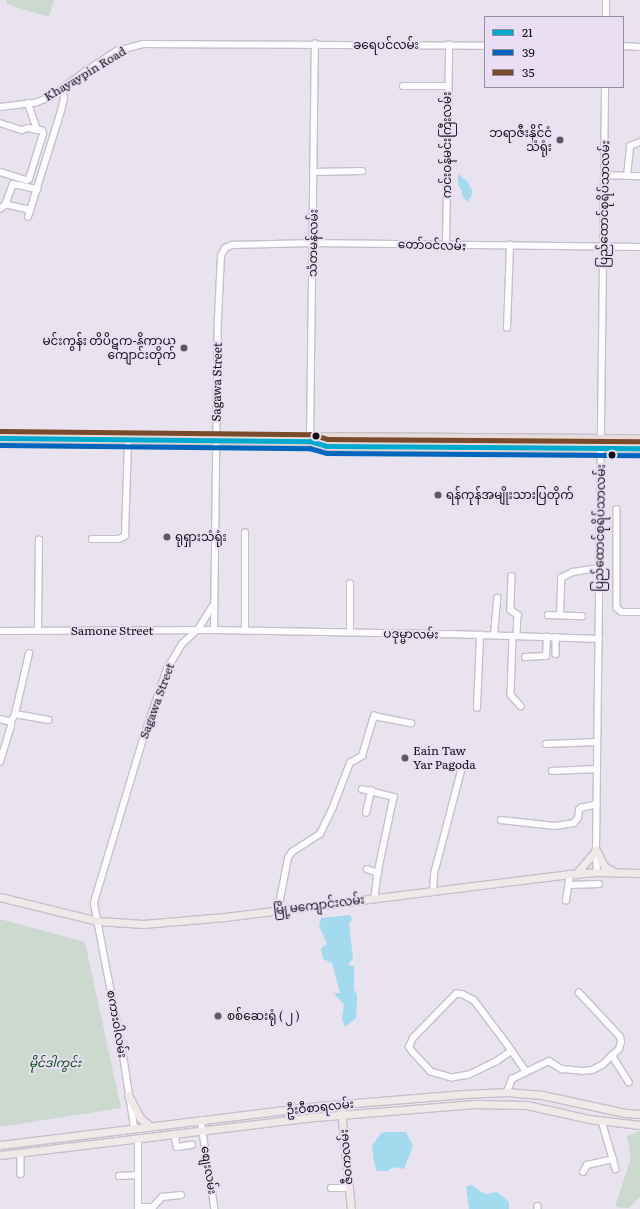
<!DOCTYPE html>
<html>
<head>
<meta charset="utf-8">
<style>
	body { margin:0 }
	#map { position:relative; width:640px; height:1209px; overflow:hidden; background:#e9e3ef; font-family:Literata,"Noto Sans Myanmar",serif }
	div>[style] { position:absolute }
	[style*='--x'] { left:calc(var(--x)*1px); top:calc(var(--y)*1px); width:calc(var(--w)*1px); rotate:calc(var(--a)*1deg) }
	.green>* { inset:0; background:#cbd9cf }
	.water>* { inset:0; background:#a4daed }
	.roads { filter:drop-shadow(1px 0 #c5c0ca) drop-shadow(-1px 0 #c5c0ca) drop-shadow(0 1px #c5c0ca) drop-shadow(0 -1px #c5c0ca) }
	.minor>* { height:5.5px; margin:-2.75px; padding:0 2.75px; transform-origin:2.75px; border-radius:2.75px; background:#fcfbfd }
	.major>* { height:7px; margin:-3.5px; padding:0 3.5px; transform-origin:3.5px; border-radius:3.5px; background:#f1e9e8 }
	.highway>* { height:8px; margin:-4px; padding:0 4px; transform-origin:4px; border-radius:4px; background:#e8dbda }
	.bus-1>* { height:5px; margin:-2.5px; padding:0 2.5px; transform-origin:2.5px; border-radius:2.5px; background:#00a9ce }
	.bus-2>* { height:5px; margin:-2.5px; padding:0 2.5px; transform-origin:2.5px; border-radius:2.5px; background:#0065bd }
	.bus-3>* { height:5px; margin:-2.5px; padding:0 2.5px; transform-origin:2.5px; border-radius:2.5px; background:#7a4b2a }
	.dots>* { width:11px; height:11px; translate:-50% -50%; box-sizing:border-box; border:2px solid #eadef4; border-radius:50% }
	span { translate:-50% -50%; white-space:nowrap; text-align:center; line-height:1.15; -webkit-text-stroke:4px #eadef4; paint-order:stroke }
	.street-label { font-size:12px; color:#130f16 }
	.poi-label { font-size:12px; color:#130f16 }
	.right { translate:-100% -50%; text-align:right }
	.left { translate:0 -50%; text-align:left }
	.park-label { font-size:12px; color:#004c11; font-style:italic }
	.legend { position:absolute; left:484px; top:16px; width:140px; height:72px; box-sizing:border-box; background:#eadef4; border:1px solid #948b9b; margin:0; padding:5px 7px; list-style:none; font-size:12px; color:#130f16 }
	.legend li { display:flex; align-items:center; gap:8px; height:20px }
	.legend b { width:20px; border:1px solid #948b9b }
</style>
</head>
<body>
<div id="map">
	<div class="green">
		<div style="clip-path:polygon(7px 0,54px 0,49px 17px,6px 4px)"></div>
		<div style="clip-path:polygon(0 919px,85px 942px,121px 1108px,0 1127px)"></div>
		<div style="clip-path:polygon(640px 1131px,640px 1196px,629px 1208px,615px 1207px,631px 1158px,627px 1136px)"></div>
	</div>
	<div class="water">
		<div style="clip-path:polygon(458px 174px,467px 181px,473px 192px,468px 202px,463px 197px,461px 189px,458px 185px)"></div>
		<div style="clip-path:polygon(350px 915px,352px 920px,349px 924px,353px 958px,348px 965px,354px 966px,354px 989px,357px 995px,356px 1018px,345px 1027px,342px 1019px,344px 1005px,334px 993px,340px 993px,332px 963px,323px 959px,321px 948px,327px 944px,319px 926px,321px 918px)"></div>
		<div style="clip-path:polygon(388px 1132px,406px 1132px,413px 1146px,404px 1169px,394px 1167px,387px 1171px,377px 1171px,374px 1162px,372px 1146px,381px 1133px)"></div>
		<div style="clip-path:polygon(471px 1185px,485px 1194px,497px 1192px,509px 1202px,509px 1209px,469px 1209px,466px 1186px)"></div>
	</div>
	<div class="roads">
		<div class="minor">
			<div style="--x:606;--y:17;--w:17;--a:-90"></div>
			<div style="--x:623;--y:46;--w:17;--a:3"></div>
			<div style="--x:403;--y:86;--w:44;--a:0"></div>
			<div style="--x:0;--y:107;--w:35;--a:-7"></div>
			<div style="--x:35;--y:103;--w:18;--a:-22"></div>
			<div style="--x:52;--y:96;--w:42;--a:-36.3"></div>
			<div style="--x:86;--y:71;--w:37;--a:-33"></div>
			<div style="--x:117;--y:51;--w:27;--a:-15"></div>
			<div style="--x:143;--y:44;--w:342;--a:0.3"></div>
			<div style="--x:0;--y:123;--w:23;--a:18"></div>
			<div style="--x:22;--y:130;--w:7;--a:-16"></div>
			<div style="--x:29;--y:128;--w:8;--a:14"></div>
			<div style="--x:37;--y:130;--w:28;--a:-109"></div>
			<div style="--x:0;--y:172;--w:28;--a:17"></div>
			<div style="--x:27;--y:180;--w:2;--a:-27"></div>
			<div style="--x:29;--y:179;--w:47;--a:-72.7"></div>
			<div style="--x:43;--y:134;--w:3;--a:-108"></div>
			<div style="--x:42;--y:131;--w:5;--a:-169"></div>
			<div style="--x:313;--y:172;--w:49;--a:-1.2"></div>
			<div style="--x:604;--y:175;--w:36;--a:2"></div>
			<div style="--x:627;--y:176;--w:30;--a:-84"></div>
			<div style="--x:630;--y:146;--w:11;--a:-22"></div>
			<div style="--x:5;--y:205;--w:22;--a:-69"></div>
			<div style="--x:13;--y:184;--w:25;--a:12"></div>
			<div style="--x:0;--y:209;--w:6;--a:-39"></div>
			<div style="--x:5;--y:205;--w:4;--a:0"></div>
			<div style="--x:9;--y:205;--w:22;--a:13"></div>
			<div style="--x:28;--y:217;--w:111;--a:-72.7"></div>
			<div style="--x:61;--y:111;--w:12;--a:-76"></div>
			<div style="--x:64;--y:99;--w:10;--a:-101"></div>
			<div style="--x:446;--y:245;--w:200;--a:-89.1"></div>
			<div style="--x:507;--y:328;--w:83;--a:-87.9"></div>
			<div style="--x:310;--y:441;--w:397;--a:-89.3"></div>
			<div style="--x:617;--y:509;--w:99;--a:90"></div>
			<div style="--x:617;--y:608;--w:6;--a:39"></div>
			<div style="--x:622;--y:612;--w:18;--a:0"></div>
			<div style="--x:92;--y:539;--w:27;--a:0"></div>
			<div style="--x:119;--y:539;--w:7;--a:-27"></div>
			<div style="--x:125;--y:536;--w:96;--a:-88.2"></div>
			<div style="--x:512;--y:576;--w:34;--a:92"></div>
			<div style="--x:511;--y:610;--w:9;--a:36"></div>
			<div style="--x:518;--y:615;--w:21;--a:93"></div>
			<div style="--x:548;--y:615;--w:34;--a:2"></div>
			<div style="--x:560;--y:615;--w:37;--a:-88"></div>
			<div style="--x:561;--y:578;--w:13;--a:-27"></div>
			<div style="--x:573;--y:572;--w:26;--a:-9"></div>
			<div style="--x:214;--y:630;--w:311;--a:-89.3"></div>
			<div style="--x:218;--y:319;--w:63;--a:-87.3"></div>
			<div style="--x:221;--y:256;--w:9;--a:-63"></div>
			<div style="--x:225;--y:248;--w:8;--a:-23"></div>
			<div style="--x:232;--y:245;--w:81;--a:-1.4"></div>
			<div style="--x:313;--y:243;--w:327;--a:0.7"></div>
			<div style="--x:0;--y:631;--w:214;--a:-0.3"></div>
			<div style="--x:214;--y:630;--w:236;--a:1"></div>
			<div style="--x:450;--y:634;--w:149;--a:1.9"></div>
			<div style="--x:38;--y:631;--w:91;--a:-89.4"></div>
			<div style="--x:245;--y:631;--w:98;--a:-90"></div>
			<div style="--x:350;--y:633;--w:49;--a:-90"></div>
			<div style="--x:494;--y:635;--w:37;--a:-85"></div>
			<div style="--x:513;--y:636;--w:59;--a:91.9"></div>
			<div style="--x:511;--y:695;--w:15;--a:48"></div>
			<div style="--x:556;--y:637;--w:17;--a:90"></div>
			<div style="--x:525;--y:657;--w:21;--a:-3"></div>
			<div style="--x:546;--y:656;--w:19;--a:-87"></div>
			<div style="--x:477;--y:708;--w:73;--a:-87.6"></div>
			<div style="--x:15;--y:714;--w:62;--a:-76.9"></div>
			<div style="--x:0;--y:719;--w:11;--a:15"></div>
			<div style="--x:11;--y:722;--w:9;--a:-63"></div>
			<div style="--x:15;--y:714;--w:34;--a:10"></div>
			<div style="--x:546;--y:744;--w:51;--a:-2.2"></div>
			<div style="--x:0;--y:762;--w:37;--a:-73"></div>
			<div style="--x:11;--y:727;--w:5;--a:-90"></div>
			<div style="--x:552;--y:771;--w:45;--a:-2.5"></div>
			<div style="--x:362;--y:789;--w:33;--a:14"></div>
			<div style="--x:394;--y:797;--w:78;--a:101.9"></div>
			<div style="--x:378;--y:873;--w:25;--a:97"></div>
			<div style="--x:366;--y:813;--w:23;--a:-77"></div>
			<div style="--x:501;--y:820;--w:54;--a:6.3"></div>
			<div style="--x:555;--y:826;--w:19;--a:-9"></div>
			<div style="--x:574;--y:823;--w:6;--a:-51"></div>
			<div style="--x:578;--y:818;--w:8;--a:-83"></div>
			<div style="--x:579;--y:810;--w:3;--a:-45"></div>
			<div style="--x:581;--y:808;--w:16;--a:-14"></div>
			<div style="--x:367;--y:869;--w:12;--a:20"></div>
			<div style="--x:597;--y:872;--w:22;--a:-93"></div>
			<div style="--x:596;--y:850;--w:763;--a:-89.32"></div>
			<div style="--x:569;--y:885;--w:30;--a:-2"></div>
			<div style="--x:433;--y:890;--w:16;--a:-86"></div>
			<div style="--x:434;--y:874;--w:106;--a:-75.3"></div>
			<div style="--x:566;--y:901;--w:27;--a:-82"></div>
			<div style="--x:278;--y:910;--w:53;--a:-79.1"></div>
			<div style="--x:288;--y:858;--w:7;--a:-56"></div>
			<div style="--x:292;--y:852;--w:33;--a:-33"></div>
			<div style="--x:320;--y:834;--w:30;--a:-64"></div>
			<div style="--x:333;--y:807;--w:47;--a:-68.9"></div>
			<div style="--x:350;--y:763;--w:14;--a:-30"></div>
			<div style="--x:362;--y:756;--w:42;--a:-73.3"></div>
			<div style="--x:374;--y:716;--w:38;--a:11"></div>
			<div style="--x:512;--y:1051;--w:19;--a:145"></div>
			<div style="--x:496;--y:1062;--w:30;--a:154"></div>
			<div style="--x:469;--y:1075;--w:17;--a:170"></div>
			<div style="--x:452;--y:1078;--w:22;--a:-164"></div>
			<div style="--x:431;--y:1072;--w:26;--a:-133"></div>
			<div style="--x:413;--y:1053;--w:7;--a:-124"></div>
			<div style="--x:409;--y:1047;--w:10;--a:-66"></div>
			<div style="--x:413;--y:1038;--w:62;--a:-45.7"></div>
			<div style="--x:456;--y:994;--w:6;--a:0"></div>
			<div style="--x:462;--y:994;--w:13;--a:27"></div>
			<div style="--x:474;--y:1000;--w:46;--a:52.9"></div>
			<div style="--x:502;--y:1037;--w:17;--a:54"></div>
			<div style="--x:512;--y:1051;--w:24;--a:55"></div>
			<div style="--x:612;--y:1055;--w:32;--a:58"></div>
			<div style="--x:507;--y:1092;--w:14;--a:-69"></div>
			<div style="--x:512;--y:1079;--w:41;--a:-25.9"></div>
			<div style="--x:549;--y:1061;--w:15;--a:32"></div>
			<div style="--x:562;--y:1069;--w:21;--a:5"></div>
			<div style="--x:583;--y:1071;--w:9;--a:-6"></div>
			<div style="--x:592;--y:1070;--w:11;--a:-27"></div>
			<div style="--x:602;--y:1065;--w:23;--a:-43"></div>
			<div style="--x:619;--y:1049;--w:7;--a:-74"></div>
			<div style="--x:621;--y:1042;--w:5;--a:-101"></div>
			<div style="--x:620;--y:1037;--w:60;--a:-133"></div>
			<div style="--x:201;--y:1120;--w:90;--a:81.1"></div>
			<div style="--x:602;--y:1121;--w:50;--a:73.7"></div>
			<div style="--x:134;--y:1127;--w:72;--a:-98.8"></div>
			<div style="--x:123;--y:1056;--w:155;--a:-100.8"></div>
			<div style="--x:94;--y:904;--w:5;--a:-79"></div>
			<div style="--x:95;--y:899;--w:170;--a:-73.3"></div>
			<div style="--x:144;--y:736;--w:71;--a:-71.1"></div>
			<div style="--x:167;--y:669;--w:29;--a:-59"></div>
			<div style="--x:182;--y:644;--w:23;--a:-43"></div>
			<div style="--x:199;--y:628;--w:26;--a:-58"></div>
			<div style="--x:175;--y:1134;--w:13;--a:81"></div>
			<div style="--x:177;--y:1147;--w:15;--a:-8"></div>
			<div style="--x:21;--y:1153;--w:21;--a:90"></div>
			<div style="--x:583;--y:1172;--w:8;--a:-60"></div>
			<div style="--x:587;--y:1165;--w:27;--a:-13"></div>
			<div style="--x:119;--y:1176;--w:19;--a:-3"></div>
			<div style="--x:331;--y:1188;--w:18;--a:0"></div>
			<div style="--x:538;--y:1206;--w:3;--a:90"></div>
			<div style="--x:138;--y:1207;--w:15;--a:0"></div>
			<div style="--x:153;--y:1207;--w:13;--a:-48"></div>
			<div style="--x:162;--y:1197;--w:19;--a:-6"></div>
			<div style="--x:138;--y:1209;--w:70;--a:-90"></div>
		</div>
		<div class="major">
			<div style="--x:596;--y:850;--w:18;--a:63"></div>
			<div style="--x:604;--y:866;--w:12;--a:31"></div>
			<div style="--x:576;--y:874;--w:31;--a:-50"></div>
			<div style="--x:0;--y:897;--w:101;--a:13.8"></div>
			<div style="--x:98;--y:921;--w:45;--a:3.8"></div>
			<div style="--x:143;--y:924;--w:82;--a:-4.9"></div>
			<div style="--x:225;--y:917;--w:348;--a:-7.1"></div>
			<div style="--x:570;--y:874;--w:27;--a:-4"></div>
			<div style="--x:597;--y:872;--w:43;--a:1.3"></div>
			<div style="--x:128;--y:1095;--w:26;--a:62"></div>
			<div style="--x:140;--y:1118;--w:13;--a:39"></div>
			<div style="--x:341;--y:1110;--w:100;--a:84.2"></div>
			<div style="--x:0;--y:1145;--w:320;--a:-7"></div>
			<div style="--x:318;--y:1106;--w:147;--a:-4.7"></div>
			<div style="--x:465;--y:1094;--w:42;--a:-2.7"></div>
			<div style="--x:507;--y:1092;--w:35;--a:5"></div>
			<div style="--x:542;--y:1095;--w:85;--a:12.2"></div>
			<div style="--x:625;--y:1113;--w:15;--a:4"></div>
			<div style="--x:0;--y:1155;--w:317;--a:-6.9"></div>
			<div style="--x:315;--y:1117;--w:160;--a:-4.7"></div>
			<div style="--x:474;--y:1104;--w:53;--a:1.1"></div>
			<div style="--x:527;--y:1105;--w:64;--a:12.7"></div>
			<div style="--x:589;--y:1119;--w:51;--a:6.7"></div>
		</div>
		<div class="highway">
			<div style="--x:0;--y:438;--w:310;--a:0.6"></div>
			<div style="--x:310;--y:441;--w:17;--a:17"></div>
			<div style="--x:326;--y:446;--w:71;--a:0.8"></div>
			<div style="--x:397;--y:447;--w:243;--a:0.2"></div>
			<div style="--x:311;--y:441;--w:14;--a:-17"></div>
			<div style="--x:324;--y:437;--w:316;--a:0.4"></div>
		</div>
	</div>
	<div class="bus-1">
		<div style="--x:0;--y:438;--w:310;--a:0.6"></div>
		<div style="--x:310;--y:441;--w:17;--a:17"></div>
		<div style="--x:326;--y:446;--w:314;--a:0.4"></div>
	</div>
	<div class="bus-2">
		<div style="--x:0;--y:445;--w:309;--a:0.6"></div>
		<div style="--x:309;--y:448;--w:18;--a:16"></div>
		<div style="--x:326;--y:453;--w:314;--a:0.4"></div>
	</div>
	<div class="bus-3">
		<div style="--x:0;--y:431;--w:310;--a:0.6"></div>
		<div style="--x:310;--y:434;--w:18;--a:16"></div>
		<div style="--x:327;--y:439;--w:313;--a:0.4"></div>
	</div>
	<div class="dots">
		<div style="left:560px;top:140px;background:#5e5962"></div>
		<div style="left:184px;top:348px;background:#5e5962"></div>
		<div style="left:316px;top:436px;background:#130f16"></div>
		<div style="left:612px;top:455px;background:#130f16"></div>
		<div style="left:438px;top:495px;background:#5e5962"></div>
		<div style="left:167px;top:537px;background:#5e5962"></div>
		<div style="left:405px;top:758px;background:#5e5962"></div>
		<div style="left:218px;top:1016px;background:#5e5962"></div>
	</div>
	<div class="street-label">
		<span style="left:386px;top:45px">ခရေပင်လမ်း</span>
		<span style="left:85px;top:74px;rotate:-31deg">Khayaypin Road</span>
		<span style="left:447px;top:145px;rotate:-90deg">ကင်းဝန်မင်းကြီးလမ်း</span>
		<span style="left:604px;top:204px;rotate:-89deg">ပြည်ထောင်စုရိပ်သာလမ်း</span>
		<span style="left:313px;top:243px;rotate:-89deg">သံတမန်လမ်း</span>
		<span style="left:432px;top:245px;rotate:2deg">တော်ဝင်လမ်း</span>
		<span style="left:217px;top:382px;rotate:-89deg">Sagawa Street</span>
		<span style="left:600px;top:528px;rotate:-89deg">ပြည်ထောင်စုရိပ်သာလမ်း</span>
		<span style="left:112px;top:631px">Samone Street</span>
		<span style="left:411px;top:634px;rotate:1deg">ပဒုမ္မာလမ်း</span>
		<span style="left:157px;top:701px;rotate:-70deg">Sagawa Street</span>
		<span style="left:319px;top:905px;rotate:-7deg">မြို့မကျောင်းလမ်း</span>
		<span style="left:117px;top:1024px;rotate:80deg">စကားဝါလမ်း</span>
		<span style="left:320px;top:1107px;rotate:-6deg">ဦးဝီစာရလမ်း</span>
		<span style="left:346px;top:1157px;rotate:-95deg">ဇီဝကလမ်း</span>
		<span style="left:209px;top:1170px;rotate:81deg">စျေးလမ်း</span>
	</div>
	<div class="poi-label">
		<span class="right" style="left:552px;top:140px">ဘရာဇီးနိုင်ငံ<br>သံရုံး</span>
		<span class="right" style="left:176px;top:348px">မင်းကွန်း တိပိဋက-နိကာယ<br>ကျောင်းတိုက်</span>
		<span class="left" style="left:446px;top:495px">ရန်ကုန်အမျိုးသားပြတိုက်</span>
		<span class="left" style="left:175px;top:537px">ရုရှားသံရုံး</span>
		<span class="left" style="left:413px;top:758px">Eain Taw<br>Yar Pagoda</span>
		<span class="left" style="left:227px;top:1016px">စစ်ဆေးရုံ ( ၂ )</span>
	</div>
	<div class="park-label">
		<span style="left:55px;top:1063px">မိုင်ဒါကွင်း</span>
	</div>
	<ul class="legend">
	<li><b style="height:5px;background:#00a9ce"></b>21</li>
	<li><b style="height:5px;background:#0065bd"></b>39</li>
	<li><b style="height:5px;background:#7a4b2a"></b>35</li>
	</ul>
</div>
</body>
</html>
